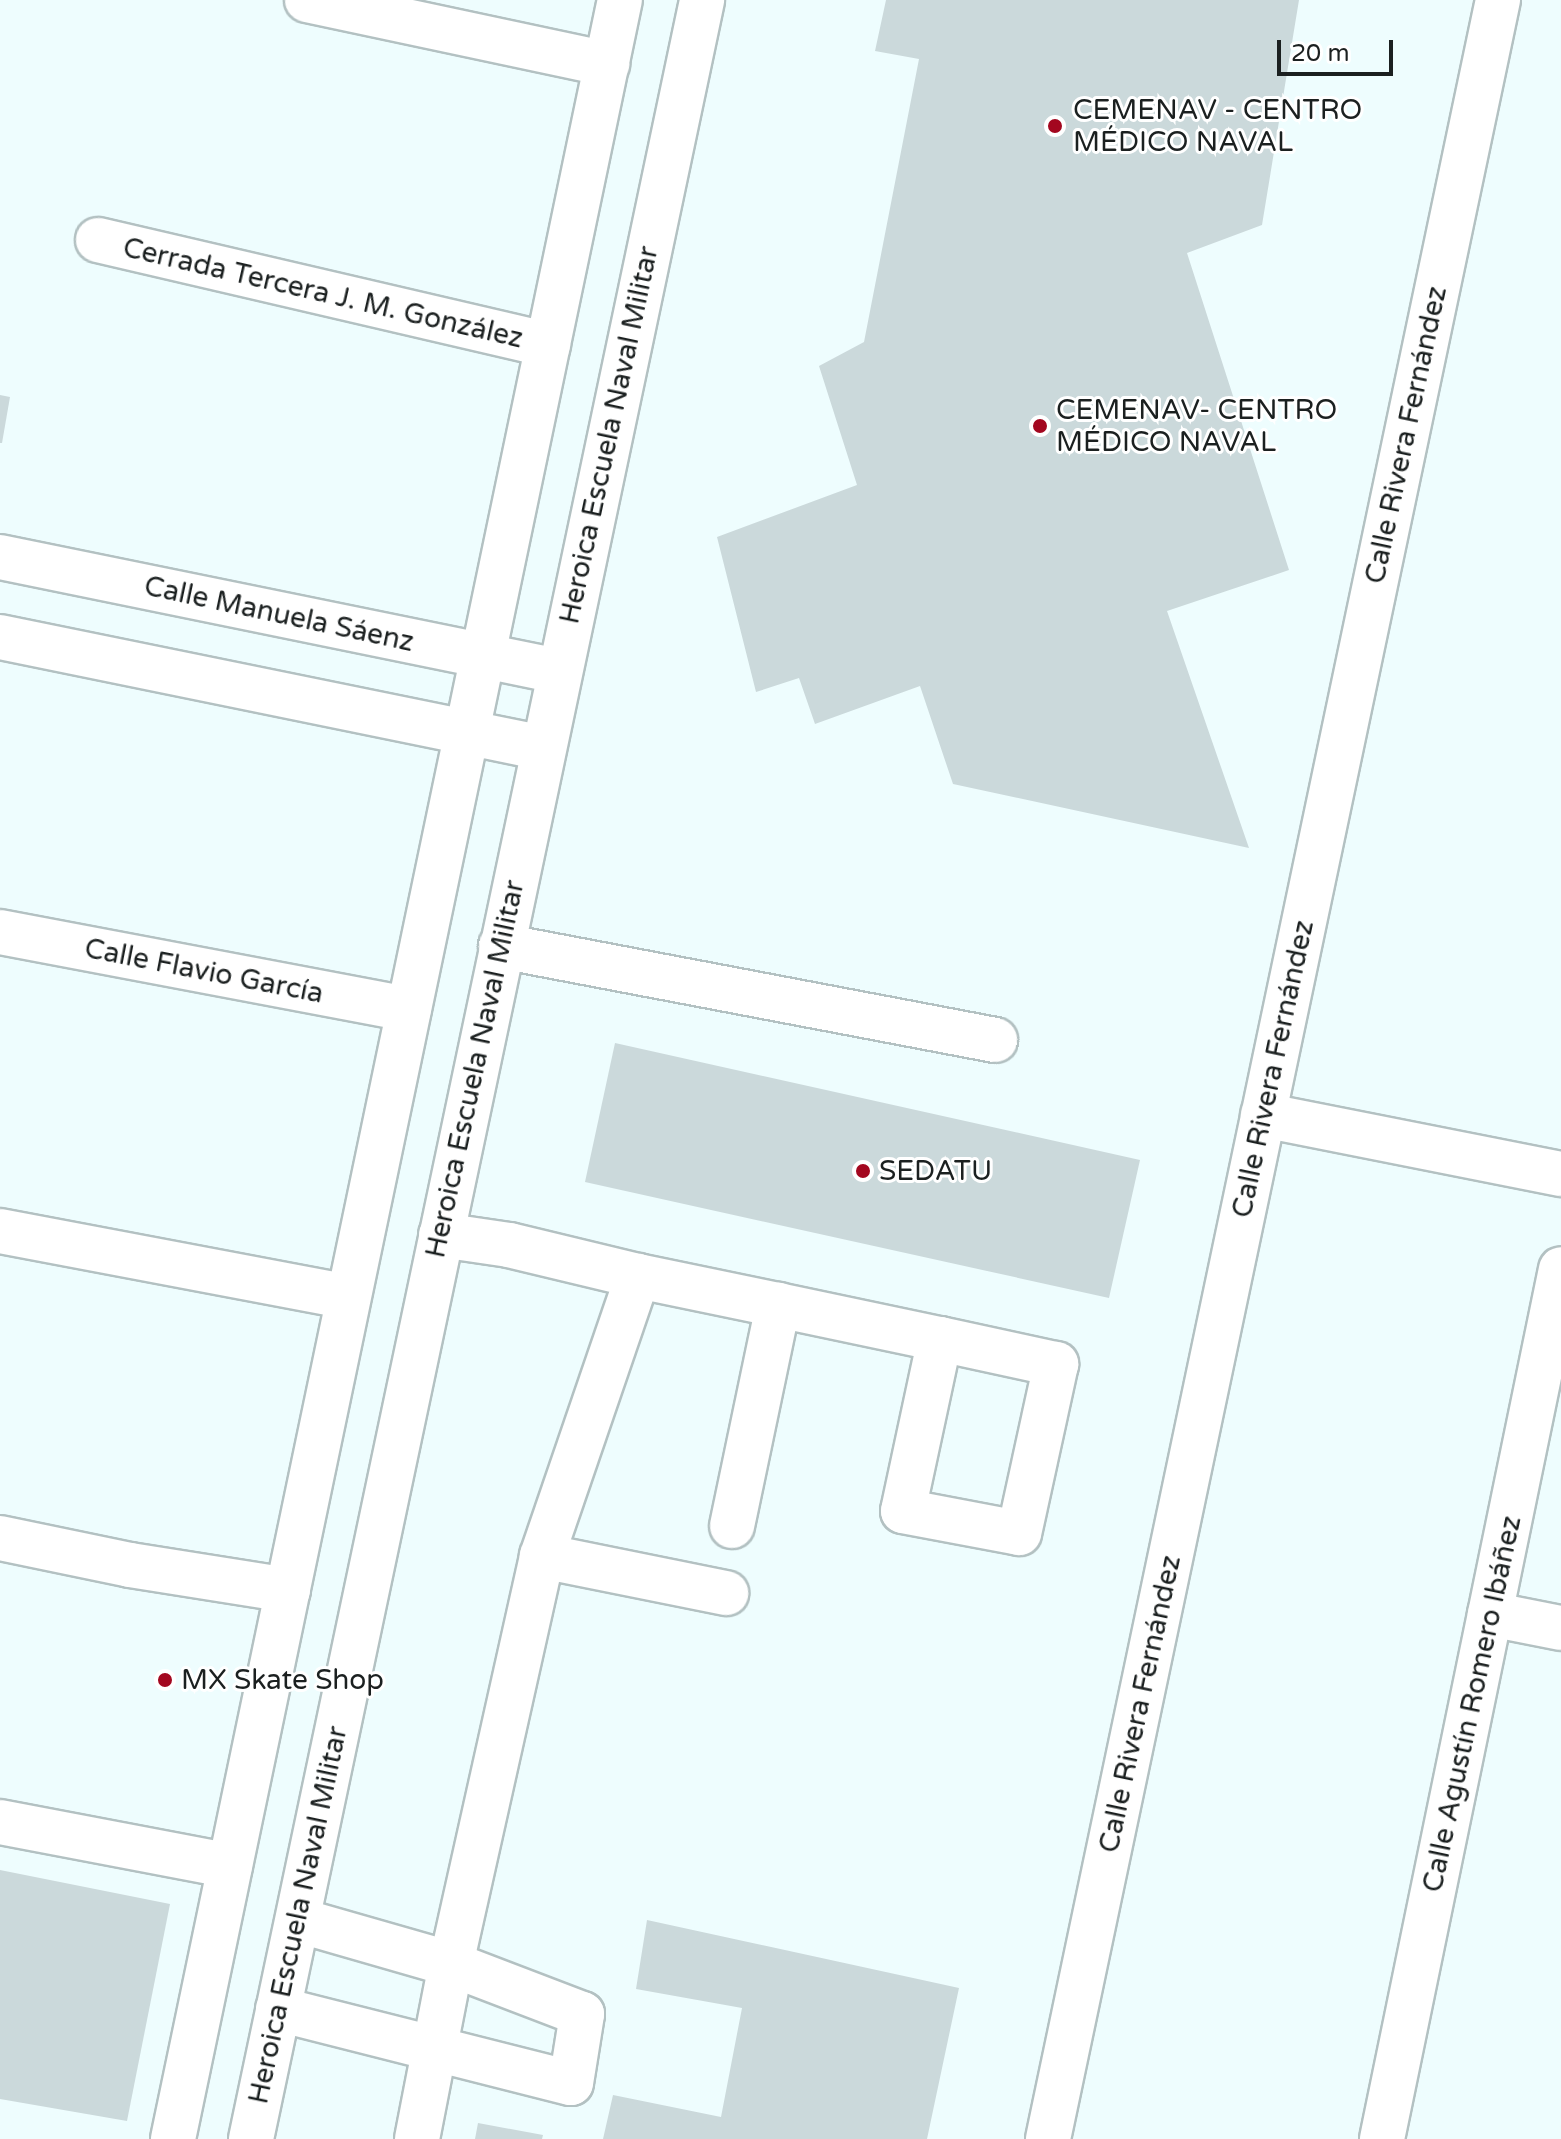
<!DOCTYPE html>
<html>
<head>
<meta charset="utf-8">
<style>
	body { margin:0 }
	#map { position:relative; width:1561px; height:2139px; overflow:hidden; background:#eefdfe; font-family:"Varela Round",sans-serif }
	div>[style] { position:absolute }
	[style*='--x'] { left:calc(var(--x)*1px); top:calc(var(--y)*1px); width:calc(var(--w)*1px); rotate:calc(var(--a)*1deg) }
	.building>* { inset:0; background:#cbd9db }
	.roads { filter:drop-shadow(2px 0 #b3c1c2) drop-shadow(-2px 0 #b3c1c2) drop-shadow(0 2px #b3c1c2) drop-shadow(0 -2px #b3c1c2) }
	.minor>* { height:44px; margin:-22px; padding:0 22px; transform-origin:22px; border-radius:22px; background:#fff }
	.major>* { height:44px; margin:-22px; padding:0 22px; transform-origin:22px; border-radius:22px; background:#fff }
	.dots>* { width:22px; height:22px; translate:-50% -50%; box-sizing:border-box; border:4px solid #fff; border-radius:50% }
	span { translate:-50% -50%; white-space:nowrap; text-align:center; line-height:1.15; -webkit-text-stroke:6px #fff; paint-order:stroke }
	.poi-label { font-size:28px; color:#1b2020 }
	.left { translate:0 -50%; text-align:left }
	.street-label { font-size:28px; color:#1b2020 }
	.scale { position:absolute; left:1277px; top:40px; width:116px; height:36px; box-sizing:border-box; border:4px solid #1b2020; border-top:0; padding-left:10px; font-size:24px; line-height:28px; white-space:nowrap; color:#1b2020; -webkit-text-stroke:6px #fff; paint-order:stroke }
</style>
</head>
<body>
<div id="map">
	<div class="building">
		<div style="clip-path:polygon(886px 0,1299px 0,1262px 225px,1187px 253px,1289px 570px,1167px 611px,1249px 848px,953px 784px,920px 686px,815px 724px,799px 678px,756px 692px,717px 537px,857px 485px,819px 366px,864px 342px,919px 59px,875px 51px)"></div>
		<div style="clip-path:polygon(0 395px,10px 397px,2px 443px,0 443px)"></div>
		<div style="clip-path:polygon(615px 1043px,1140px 1160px,1109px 1298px,585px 1182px)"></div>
		<div style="clip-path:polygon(0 1870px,170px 1904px,127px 2121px,0 2099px)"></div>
		<div style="clip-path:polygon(647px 1920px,959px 1988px,927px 2139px,603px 2139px,613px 2095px,721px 2117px,742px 2008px,636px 1989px)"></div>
		<div style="clip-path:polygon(478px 2123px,543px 2135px,542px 2139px,475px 2139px)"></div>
	</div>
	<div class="roads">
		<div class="minor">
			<div style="--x:307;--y:0;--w:307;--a:12"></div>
			<div style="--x:98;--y:240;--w:462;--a:13.1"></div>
			<div style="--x:0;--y:557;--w:570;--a:11.55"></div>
			<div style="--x:0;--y:637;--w:554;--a:11.55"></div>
			<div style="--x:0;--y:932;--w:416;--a:10.7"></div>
			<div style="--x:501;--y:946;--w:503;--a:10.77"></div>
			<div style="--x:1263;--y:1115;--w:304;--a:11.2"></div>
			<div style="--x:0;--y:1231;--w:354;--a:10.7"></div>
			<div style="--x:441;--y:1235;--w:69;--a:8.4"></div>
			<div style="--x:509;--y:1245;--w:133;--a:13.5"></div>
			<div style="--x:638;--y:1276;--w:143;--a:11.7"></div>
			<div style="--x:778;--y:1305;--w:166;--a:11.9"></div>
			<div style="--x:940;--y:1339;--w:119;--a:12.2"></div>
			<div style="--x:1056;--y:1364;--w:173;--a:102.3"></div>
			<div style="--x:1019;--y:1533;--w:118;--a:-169.3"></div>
			<div style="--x:903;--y:1511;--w:176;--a:-77.9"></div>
			<div style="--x:732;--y:1526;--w:226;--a:-78.2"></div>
			<div style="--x:0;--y:1538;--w:133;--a:11.7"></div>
			<div style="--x:130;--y:1565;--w:160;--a:9"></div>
			<div style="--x:542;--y:1556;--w:296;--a:-71.1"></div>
			<div style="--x:1490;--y:1614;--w:72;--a:11.2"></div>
			<div style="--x:0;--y:1822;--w:234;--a:10.8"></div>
			<div style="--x:278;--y:2009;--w:302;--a:14.2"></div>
			<div style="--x:571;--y:2083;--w:70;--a:-80.9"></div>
			<div style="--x:582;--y:2014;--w:140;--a:-159.1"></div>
			<div style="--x:451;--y:1964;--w:159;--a:-164"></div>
			<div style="--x:417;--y:2139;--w:178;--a:-79"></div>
			<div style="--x:451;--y:1964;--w:418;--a:-77.4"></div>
			<div style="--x:542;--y:1556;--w:188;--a:11.4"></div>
			<div style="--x:1048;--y:2139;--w:2186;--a:-78.12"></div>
			<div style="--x:1382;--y:2139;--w:888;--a:-78.37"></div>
		</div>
		<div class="major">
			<div style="--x:173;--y:2139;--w:2185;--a:-78.2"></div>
			<div style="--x:251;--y:2139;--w:2186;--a:-78.09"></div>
		</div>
	</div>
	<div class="dots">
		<div style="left:1055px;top:126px;background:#a3071f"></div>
		<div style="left:1040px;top:426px;background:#a3071f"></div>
		<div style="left:863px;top:1171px;background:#a3071f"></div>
		<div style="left:165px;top:1680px;background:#a3071f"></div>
	</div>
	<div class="poi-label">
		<span class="left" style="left:1073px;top:126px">CEMENAV - CENTRO<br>MÉDICO NAVAL</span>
		<span class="left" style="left:1056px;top:426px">CEMENAV- CENTRO<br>MÉDICO NAVAL</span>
		<span class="left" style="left:879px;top:1171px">SEDATU</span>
		<span class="left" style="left:181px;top:1680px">MX Skate Shop</span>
	</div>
	<div class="street-label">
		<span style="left:323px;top:293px;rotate:13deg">Cerrada Tercera J. M. González</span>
		<span style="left:609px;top:435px;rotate:-78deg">Heroica Escuela Naval Militar</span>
		<span style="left:1406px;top:435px;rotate:-78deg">Calle Rivera Fernández</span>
		<span style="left:279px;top:614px;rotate:12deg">Calle Manuela Sáenz</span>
		<span style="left:204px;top:971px;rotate:11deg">Calle Flavio García</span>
		<span style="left:475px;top:1069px;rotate:-78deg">Heroica Escuela Naval Militar</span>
		<span style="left:1273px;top:1069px;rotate:-78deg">Calle Rivera Fernández</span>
		<span style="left:1140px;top:1704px;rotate:-78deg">Calle Rivera Fernández</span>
		<span style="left:1472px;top:1704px;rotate:-78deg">Calle Agustín Romero Ibáñez</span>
		<span style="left:298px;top:1915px;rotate:-78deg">Heroica Escuela Naval Militar</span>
	</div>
	<div class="scale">20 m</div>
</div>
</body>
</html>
